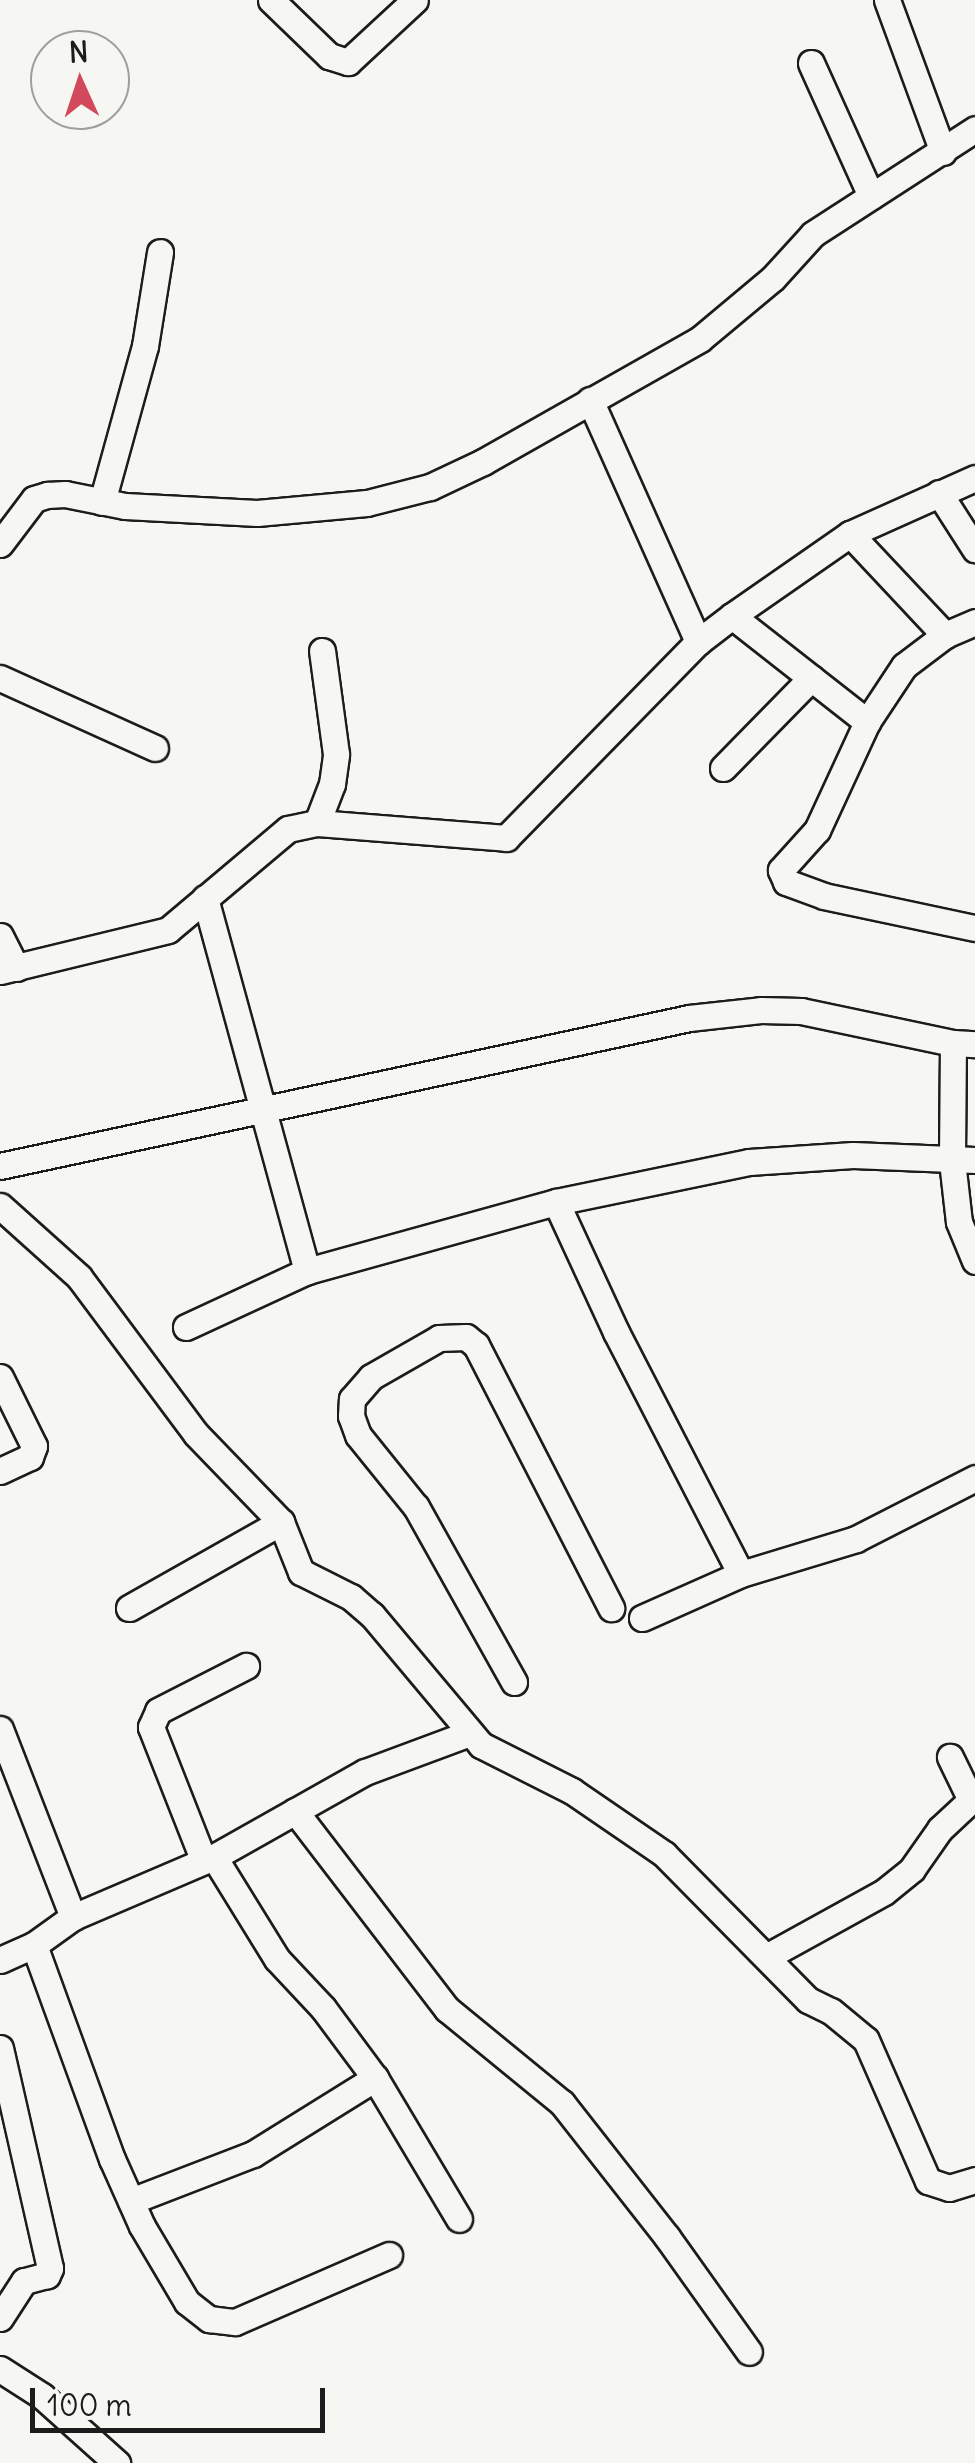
<!DOCTYPE html>
<html>
<head>
<meta charset="utf-8">
<style>
	body { margin:0 }
	#map { position:relative; width:975px; height:2463px; overflow:hidden; background:#f6f6f2; font-family:Delius,sans-serif }
	div>[style] { position:absolute }
	[style*='--x'] { left:calc(var(--x)*1px); top:calc(var(--y)*1px); width:calc(var(--w)*1px); rotate:calc(var(--a)*1deg) }
	.roads { filter:drop-shadow(2px 0 #1c1c1c) drop-shadow(-2px 0 #1c1c1c) drop-shadow(0 2px #1c1c1c) drop-shadow(0 -2px #1c1c1c) }
	.minor>* { height:25px; margin:-12.5px; padding:0 12.5px; transform-origin:12.5px; border-radius:12.5px; background:#f6f6f2 }
	span { translate:-50% -50%; white-space:nowrap; text-align:center; line-height:1.15; -webkit-text-stroke:9px #f6f6f2; paint-order:stroke }
	.north { position:absolute; left:30px; top:30px; width:100px; height:100px; box-sizing:border-box; background:#f6f6f2; border:2px solid #9f9f9c; border-radius:50%; rotate:357deg; font-size:28px; font-weight:700; line-height:40px; text-align:center; color:#1c1c1c }
	.north::after { content:''; display:block; margin:auto; width:35px; height:45px; background:#d1495b; clip-path:polygon(50% 0,100% 100%,50% 72%,0 100%) }
	.scale { position:absolute; left:30px; top:2388px; width:295px; height:45px; box-sizing:border-box; border:5px solid #1c1c1c; border-top:0; padding-left:12px; font-size:30px; line-height:35px; white-space:nowrap; color:#1c1c1c; -webkit-text-stroke:8px #f6f6f2; paint-order:stroke }
</style>
</head>
<body>
<div id="map">
	<div class="roads">
		<div class="minor">
			<div style="--x:271;--y:0;--w:81;--a:44"></div>
			<div style="--x:329;--y:56;--w:20;--a:18"></div>
			<div style="--x:348;--y:62;--w:91;--a:-42.8"></div>
			<div style="--x:887;--y:0;--w:162;--a:69.8"></div>
			<div style="--x:811;--y:63;--w:146;--a:65.7"></div>
			<div style="--x:590;--y:400;--w:265;--a:65.9"></div>
			<div style="--x:939;--y:493;--w:67;--a:57.3"></div>
			<div style="--x:102;--y:502;--w:162;--a:-74.6"></div>
			<div style="--x:145;--y:346;--w:95;--a:-80.9"></div>
			<div style="--x:850;--y:534;--w:139;--a:46.8"></div>
			<div style="--x:945;--y:635;--w:33;--a:-23"></div>
			<div style="--x:0;--y:544;--w:56;--a:-52.9"></div>
			<div style="--x:34;--y:499;--w:14;--a:-17"></div>
			<div style="--x:47;--y:495;--w:18;--a:-3"></div>
			<div style="--x:65;--y:494;--w:61;--a:11.3"></div>
			<div style="--x:125;--y:506;--w:132;--a:3"></div>
			<div style="--x:257;--y:513;--w:110;--a:-5.2"></div>
			<div style="--x:367;--y:503;--w:65;--a:-14.3"></div>
			<div style="--x:430;--y:487;--w:59;--a:-25.3"></div>
			<div style="--x:483;--y:462;--w:249;--a:-29.5"></div>
			<div style="--x:700;--y:339;--w:95;--a:-39.9"></div>
			<div style="--x:773;--y:278;--w:59;--a:-47.7"></div>
			<div style="--x:813;--y:234;--w:193;--a:-32.9"></div>
			<div style="--x:732;--y:616;--w:172;--a:38.1"></div>
			<div style="--x:945;--y:635;--w:51;--a:142.9"></div>
			<div style="--x:904;--y:666;--w:67;--a:123.5"></div>
			<div style="--x:867;--y:722;--w:119;--a:114.8"></div>
			<div style="--x:817;--y:830;--w:54;--a:132"></div>
			<div style="--x:781;--y:870;--w:13;--a:67"></div>
			<div style="--x:786;--y:882;--w:40;--a:20.2"></div>
			<div style="--x:824;--y:896;--w:154;--a:12"></div>
			<div style="--x:0;--y:678;--w:170;--a:24.3"></div>
			<div style="--x:723;--y:768;--w:126;--a:-45.6"></div>
			<div style="--x:317;--y:823;--w:42;--a:-69"></div>
			<div style="--x:332;--y:784;--w:30;--a:-82"></div>
			<div style="--x:336;--y:754;--w:104;--a:-97.7"></div>
			<div style="--x:205;--y:898;--w:387;--a:74.7"></div>
			<div style="--x:0;--y:936;--w:36;--a:63"></div>
			<div style="--x:0;--y:971;--w:173;--a:-13.7"></div>
			<div style="--x:168;--y:930;--w:157;--a:-40.1"></div>
			<div style="--x:288;--y:829;--w:30;--a:-12"></div>
			<div style="--x:317;--y:823;--w:190;--a:4.5"></div>
			<div style="--x:506;--y:838;--w:274;--a:-45.6"></div>
			<div style="--x:698;--y:642;--w:43;--a:-37.4"></div>
			<div style="--x:732;--y:616;--w:144;--a:-34.8"></div>
			<div style="--x:850;--y:534;--w:137;--a:-24.1"></div>
			<div style="--x:953;--y:1043;--w:118;--a:90.5"></div>
			<div style="--x:952;--y:1161;--w:61;--a:83.5"></div>
			<div style="--x:959;--y:1222;--w:42;--a:67.7"></div>
			<div style="--x:0;--y:1166;--w:705;--a:-12.12"></div>
			<div style="--x:689;--y:1018;--w:72;--a:-6.3"></div>
			<div style="--x:761;--y:1010;--w:40;--a:1.4"></div>
			<div style="--x:801;--y:1011;--w:155;--a:11.9"></div>
			<div style="--x:953;--y:1043;--w:22;--a:3"></div>
			<div style="--x:556;--y:1202;--w:143;--a:65.2"></div>
			<div style="--x:616;--y:1332;--w:272;--a:62.7"></div>
			<div style="--x:0;--y:1206;--w:106;--a:41.9"></div>
			<div style="--x:79;--y:1277;--w:196;--a:53.3"></div>
			<div style="--x:196;--y:1434;--w:122;--a:46"></div>
			<div style="--x:281;--y:1522;--w:54;--a:68.2"></div>
			<div style="--x:301;--y:1572;--w:56;--a:26.6"></div>
			<div style="--x:351;--y:1597;--w:28;--a:41"></div>
			<div style="--x:372;--y:1615;--w:170;--a:50"></div>
			<div style="--x:481;--y:1745;--w:102;--a:26.8"></div>
			<div style="--x:572;--y:1791;--w:112;--a:34.4"></div>
			<div style="--x:664;--y:1854;--w:205;--a:45.4"></div>
			<div style="--x:808;--y:2000;--w:25;--a:26"></div>
			<div style="--x:831;--y:2011;--w:45;--a:39.6"></div>
			<div style="--x:866;--y:2040;--w:154;--a:66.3"></div>
			<div style="--x:928;--y:2181;--w:22;--a:18"></div>
			<div style="--x:949;--y:2188;--w:27;--a:-17"></div>
			<div style="--x:186;--y:1327;--w:133;--a:-24.8"></div>
			<div style="--x:307;--y:1271;--w:258;--a:-15.5"></div>
			<div style="--x:556;--y:1202;--w:197;--a:-11.7"></div>
			<div style="--x:749;--y:1162;--w:104;--a:-3.9"></div>
			<div style="--x:853;--y:1155;--w:122;--a:2.3"></div>
			<div style="--x:0;--y:1377;--w:77;--a:63.8"></div>
			<div style="--x:34;--y:1446;--w:12;--a:110"></div>
			<div style="--x:30;--y:1457;--w:33;--a:155"></div>
			<div style="--x:129;--y:1608;--w:175;--a:-29.5"></div>
			<div style="--x:642;--y:1618;--w:108;--a:-24"></div>
			<div style="--x:741;--y:1574;--w:120;--a:-16.9"></div>
			<div style="--x:856;--y:1539;--w:134;--a:-27.1"></div>
			<div style="--x:514;--y:1682;--w:201;--a:-119.2"></div>
			<div style="--x:416;--y:1507;--w:92;--a:-128.9"></div>
			<div style="--x:358;--y:1435;--w:20;--a:-110"></div>
			<div style="--x:351;--y:1416;--w:17;--a:-87"></div>
			<div style="--x:352;--y:1399;--w:29;--a:-49"></div>
			<div style="--x:371;--y:1377;--w:78;--a:-29.8"></div>
			<div style="--x:439;--y:1338;--w:27;--a:-2"></div>
			<div style="--x:466;--y:1337;--w:13;--a:39"></div>
			<div style="--x:476;--y:1345;--w:296;--a:62.8"></div>
			<div style="--x:0;--y:1729;--w:202;--a:68.8"></div>
			<div style="--x:295;--y:1811;--w:250;--a:52.5"></div>
			<div style="--x:447;--y:2009;--w:149;--a:39.3"></div>
			<div style="--x:562;--y:2103;--w:170;--a:51.9"></div>
			<div style="--x:667;--y:2237;--w:141;--a:54.5"></div>
			<div style="--x:214;--y:1857;--w:120;--a:58.3"></div>
			<div style="--x:277;--y:1959;--w:67;--a:46.8"></div>
			<div style="--x:323;--y:2008;--w:87;--a:53.4"></div>
			<div style="--x:375;--y:2078;--w:164;--a:59.2"></div>
			<div style="--x:203;--y:1859;--w:142;--a:-111.5"></div>
			<div style="--x:151;--y:1727;--w:17;--a:-66"></div>
			<div style="--x:158;--y:1711;--w:99;--a:-27.1"></div>
			<div style="--x:34;--y:1945;--w:228;--a:70"></div>
			<div style="--x:112;--y:2159;--w:73;--a:65.9"></div>
			<div style="--x:142;--y:2226;--w:88;--a:59.4"></div>
			<div style="--x:187;--y:2302;--w:28;--a:38"></div>
			<div style="--x:209;--y:2319;--w:26;--a:7"></div>
			<div style="--x:235;--y:2322;--w:168;--a:-23.5"></div>
			<div style="--x:768;--y:1956;--w:132;--a:-28.9"></div>
			<div style="--x:884;--y:1892;--w:36;--a:-39"></div>
			<div style="--x:912;--y:1869;--w:49;--a:-55"></div>
			<div style="--x:940;--y:1829;--w:42;--a:-43.1"></div>
			<div style="--x:971;--y:1800;--w:48;--a:-116"></div>
			<div style="--x:0;--y:1960;--w:37;--a:-24"></div>
			<div style="--x:34;--y:1945;--w:48;--a:-35.7"></div>
			<div style="--x:73;--y:1917;--w:153;--a:-23.1"></div>
			<div style="--x:214;--y:1857;--w:173;--a:-29.4"></div>
			<div style="--x:365;--y:1772;--w:112;--a:-20.4"></div>
			<div style="--x:0;--y:2048;--w:226;--a:77.2"></div>
			<div style="--x:50;--y:2268;--w:8;--a:113"></div>
			<div style="--x:47;--y:2275;--w:24;--a:165"></div>
			<div style="--x:24;--y:2281;--w:44;--a:123"></div>
			<div style="--x:131;--y:2201;--w:131;--a:-21.1"></div>
			<div style="--x:253;--y:2154;--w:144;--a:-31.9"></div>
			<div style="--x:0;--y:2369;--w:50;--a:32.7"></div>
			<div style="--x:42;--y:2396;--w:101;--a:41.8"></div>
		</div>
	</div>
	<div class="north">N</div>
	<div class="scale">100 m</div>
</div>
</body>
</html>
